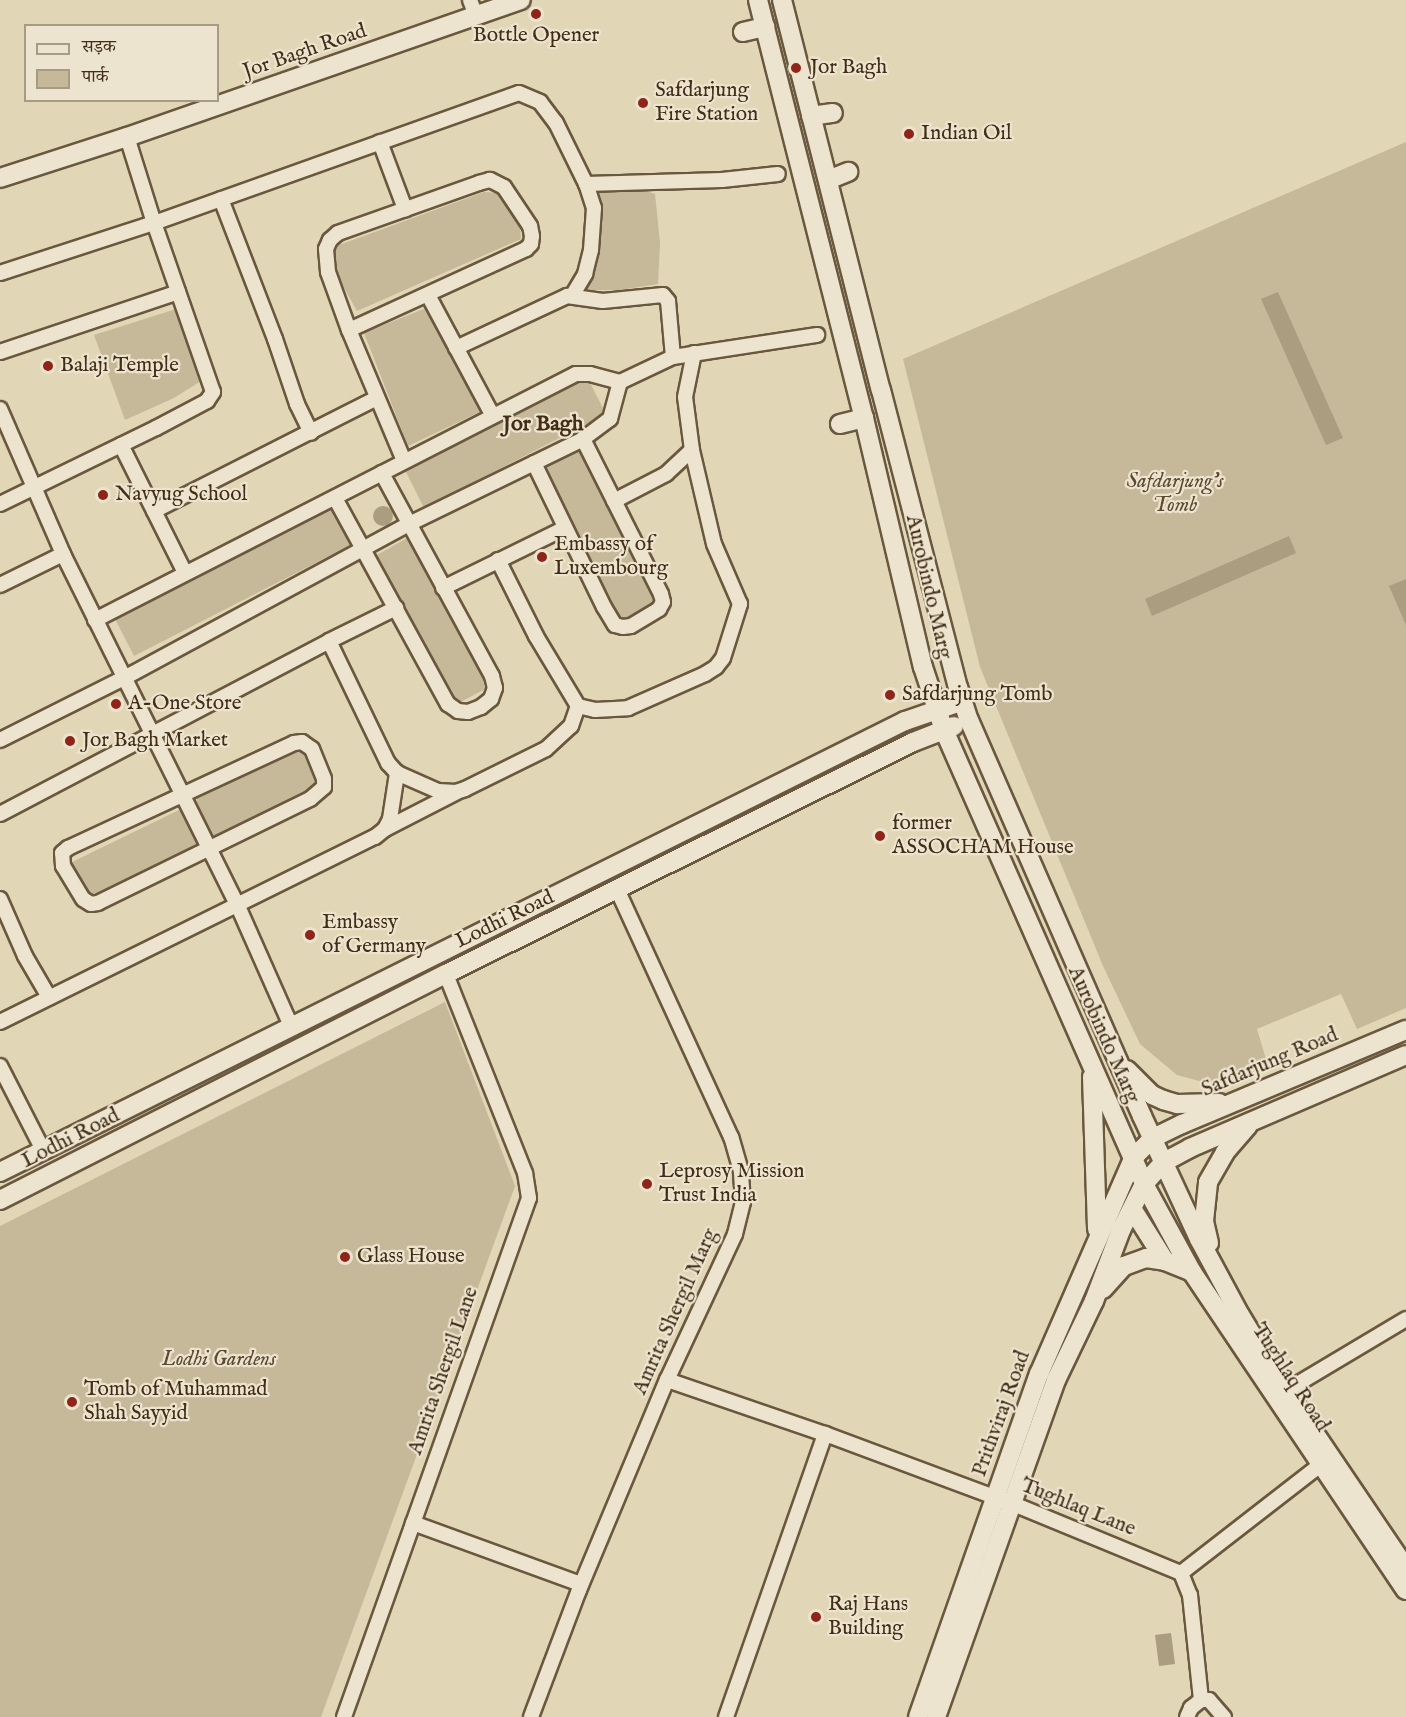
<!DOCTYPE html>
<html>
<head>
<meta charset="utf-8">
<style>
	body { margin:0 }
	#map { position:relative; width:1406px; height:1717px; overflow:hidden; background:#e1d6b5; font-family:"IM FELL English","Noto Serif Devanagari",serif }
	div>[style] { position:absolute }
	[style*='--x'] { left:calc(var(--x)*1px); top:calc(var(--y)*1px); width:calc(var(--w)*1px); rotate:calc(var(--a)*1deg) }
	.green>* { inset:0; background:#c6b99a }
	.water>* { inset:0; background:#ab9d7f }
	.round { border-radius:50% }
	.roads { filter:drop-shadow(2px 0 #6a583e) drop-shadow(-2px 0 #6a583e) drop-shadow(0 2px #6a583e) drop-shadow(0 -2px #6a583e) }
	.street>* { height:14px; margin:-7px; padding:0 7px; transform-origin:7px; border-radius:7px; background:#ece4cf }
	.secondary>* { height:18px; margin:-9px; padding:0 9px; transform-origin:9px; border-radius:9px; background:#ece4cf }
	.dots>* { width:16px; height:16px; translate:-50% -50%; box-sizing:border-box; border:3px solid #ece4cf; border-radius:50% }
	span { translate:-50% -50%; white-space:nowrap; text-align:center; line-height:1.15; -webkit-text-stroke:4.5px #ece4cf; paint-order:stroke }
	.poi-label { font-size:21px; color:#422e17 }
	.left { translate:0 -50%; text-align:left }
	.street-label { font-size:21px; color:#422e17 }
	.park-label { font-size:21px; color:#5c4a31; font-style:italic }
	.neighbourhood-label { font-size:22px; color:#422e17; font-weight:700 }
	.legend { position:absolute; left:24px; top:24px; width:195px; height:78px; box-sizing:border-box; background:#ece4cf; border:2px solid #a89b85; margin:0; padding:8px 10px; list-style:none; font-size:18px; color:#422e17 }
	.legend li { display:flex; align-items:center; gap:12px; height:30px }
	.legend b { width:30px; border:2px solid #a89b85 }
</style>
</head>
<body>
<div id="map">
	<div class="green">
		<div style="clip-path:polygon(1406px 142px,1406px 1008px,1357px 1029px,1341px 994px,1257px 1029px,1268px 1066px,1218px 1086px,1177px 1075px,1140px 1044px,1103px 966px,980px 667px,903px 359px)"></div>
		<div style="clip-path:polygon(643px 190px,655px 194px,660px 243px,658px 284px,620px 290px,583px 290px,599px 208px,597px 192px)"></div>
		<div style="clip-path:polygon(484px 192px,497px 193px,504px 202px,520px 225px,521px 239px,357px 311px,339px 279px,332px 257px,339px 245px)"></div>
		<div style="clip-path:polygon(426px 308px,482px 411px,408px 446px,364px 333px)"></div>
		<div style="clip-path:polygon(176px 309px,201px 381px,174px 398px,125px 420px,94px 335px)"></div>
		<div style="clip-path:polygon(586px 375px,606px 414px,424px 508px,404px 468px)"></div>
		<div style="clip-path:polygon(582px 447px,659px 599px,651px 608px,629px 620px,618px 621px,540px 466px)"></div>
		<div style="clip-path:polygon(330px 505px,351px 545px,134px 656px,114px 617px)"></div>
		<div style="clip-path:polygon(409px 537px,481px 669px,485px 689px,455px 705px,375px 556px)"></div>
		<div style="clip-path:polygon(300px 751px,313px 766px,317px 788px,213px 840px,209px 836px,197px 807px,197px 797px,288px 753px)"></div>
		<div style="clip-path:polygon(179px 810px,185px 812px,198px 844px,189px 852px,118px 888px,85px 896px,68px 864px)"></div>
		<div style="clip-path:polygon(445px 1002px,515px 1186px,321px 1717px,0 1717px,0 1226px)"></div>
	</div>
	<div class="water">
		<div style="clip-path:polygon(1278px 292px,1343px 438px,1326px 445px,1261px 299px)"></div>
		<div class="round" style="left:373px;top:506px;width:20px;height:20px"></div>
		<div style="clip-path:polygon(1289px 536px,1296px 553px,1152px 616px,1145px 599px)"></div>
		<div style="clip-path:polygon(1406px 579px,1406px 625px,1389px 586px)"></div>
		<div style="clip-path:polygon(1171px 1633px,1175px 1664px,1159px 1666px,1155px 1635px)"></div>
	</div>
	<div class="roads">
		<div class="street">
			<div style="--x:470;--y:0;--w:17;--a:69"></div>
			<div style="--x:380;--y:142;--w:72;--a:69.5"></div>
			<div style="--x:221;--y:199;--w:150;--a:68.9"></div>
			<div style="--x:275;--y:339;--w:69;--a:71.3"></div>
			<div style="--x:297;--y:404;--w:32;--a:64"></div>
			<div style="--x:0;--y:273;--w:162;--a:-18"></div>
			<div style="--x:154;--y:223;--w:387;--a:-19.6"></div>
			<div style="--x:519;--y:93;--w:23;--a:23"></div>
			<div style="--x:540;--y:102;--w:26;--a:53"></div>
			<div style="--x:556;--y:123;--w:68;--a:63.8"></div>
			<div style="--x:586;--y:184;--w:136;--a:-1.7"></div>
			<div style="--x:722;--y:180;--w:56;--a:-6.1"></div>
			<div style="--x:428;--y:295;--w:137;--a:61.8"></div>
			<div style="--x:572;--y:296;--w:26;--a:-59"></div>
			<div style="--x:585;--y:274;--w:25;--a:-76"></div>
			<div style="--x:591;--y:250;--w:42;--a:-85.9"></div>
			<div style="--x:594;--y:208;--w:25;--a:-108"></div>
			<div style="--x:349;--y:330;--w:195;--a:-24.6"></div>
			<div style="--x:526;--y:249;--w:7;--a:-45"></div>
			<div style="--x:531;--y:244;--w:8;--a:-83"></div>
			<div style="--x:532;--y:236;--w:10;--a:-101"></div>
			<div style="--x:530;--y:226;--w:47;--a:-123.7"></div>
			<div style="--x:504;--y:187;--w:16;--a:-153"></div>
			<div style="--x:490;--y:180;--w:11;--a:165"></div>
			<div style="--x:479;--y:183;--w:150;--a:160.5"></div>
			<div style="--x:338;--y:233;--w:11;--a:139"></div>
			<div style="--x:330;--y:240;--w:10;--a:114"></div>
			<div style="--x:326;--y:249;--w:23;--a:85"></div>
			<div style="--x:328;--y:272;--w:62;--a:70.1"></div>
			<div style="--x:349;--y:330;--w:142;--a:67.2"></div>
			<div style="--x:456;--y:348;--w:123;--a:-25.1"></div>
			<div style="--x:567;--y:296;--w:36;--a:8"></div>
			<div style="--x:603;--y:301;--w:60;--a:-5.7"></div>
			<div style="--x:663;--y:295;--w:8;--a:50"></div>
			<div style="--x:668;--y:301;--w:56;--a:84.9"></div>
			<div style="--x:0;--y:352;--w:188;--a:-18.6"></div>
			<div style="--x:0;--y:409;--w:158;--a:66.5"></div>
			<div style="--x:63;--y:554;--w:391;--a:63.6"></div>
			<div style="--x:237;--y:904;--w:133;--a:66.1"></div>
			<div style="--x:121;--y:445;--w:143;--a:63.4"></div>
			<div style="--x:534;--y:463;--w:160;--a:64.1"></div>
			<div style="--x:604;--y:607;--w:21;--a:59"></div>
			<div style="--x:615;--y:625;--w:8;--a:14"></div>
			<div style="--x:623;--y:627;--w:8;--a:-7"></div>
			<div style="--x:631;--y:626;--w:33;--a:-31"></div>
			<div style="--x:659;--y:609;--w:8;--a:-60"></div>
			<div style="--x:663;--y:602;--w:8;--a:-104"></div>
			<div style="--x:661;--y:594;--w:174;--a:-116.7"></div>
			<div style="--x:335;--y:498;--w:235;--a:61.3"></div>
			<div style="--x:448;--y:704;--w:12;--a:35"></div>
			<div style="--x:458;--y:711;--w:10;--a:6"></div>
			<div style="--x:468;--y:712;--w:14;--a:-21"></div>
			<div style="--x:481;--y:707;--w:13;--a:-39"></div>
			<div style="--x:491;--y:699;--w:12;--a:-70"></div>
			<div style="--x:495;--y:688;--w:12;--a:-104"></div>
			<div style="--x:492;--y:676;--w:231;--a:-118.5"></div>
			<div style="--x:614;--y:501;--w:59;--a:-27.4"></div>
			<div style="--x:666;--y:474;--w:35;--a:-43"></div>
			<div style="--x:0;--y:504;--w:174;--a:-26"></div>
			<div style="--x:156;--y:428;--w:58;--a:-27.9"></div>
			<div style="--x:207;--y:401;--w:11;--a:-56"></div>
			<div style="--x:213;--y:392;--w:179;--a:-109.2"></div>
			<div style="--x:154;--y:223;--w:90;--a:-107.4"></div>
			<div style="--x:154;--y:511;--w:250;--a:-26.9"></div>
			<div style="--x:498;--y:560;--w:85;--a:63.4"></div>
			<div style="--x:536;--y:636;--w:82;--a:59"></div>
			<div style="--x:578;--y:706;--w:17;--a:13"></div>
			<div style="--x:595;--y:710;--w:33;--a:-3"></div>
			<div style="--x:628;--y:708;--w:84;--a:-23.8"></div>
			<div style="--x:705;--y:674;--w:13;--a:-32"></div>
			<div style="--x:716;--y:667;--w:11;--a:-52"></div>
			<div style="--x:723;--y:658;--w:57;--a:-72.5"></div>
			<div style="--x:740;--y:604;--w:65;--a:-113.4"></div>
			<div style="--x:714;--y:544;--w:97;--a:-103.2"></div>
			<div style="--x:692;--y:450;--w:53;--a:-97.5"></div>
			<div style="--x:685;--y:397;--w:45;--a:-78.4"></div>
			<div style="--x:0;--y:585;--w:70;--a:-26.2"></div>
			<div style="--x:443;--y:588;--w:136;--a:-26.2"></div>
			<div style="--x:95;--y:620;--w:540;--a:-27.09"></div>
			<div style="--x:576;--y:374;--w:14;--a:0"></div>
			<div style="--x:590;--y:374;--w:31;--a:15"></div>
			<div style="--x:620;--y:382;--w:59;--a:-25.3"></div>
			<div style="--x:673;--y:357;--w:146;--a:-8.7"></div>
			<div style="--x:329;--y:641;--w:75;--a:-26.2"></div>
			<div style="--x:0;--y:740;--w:139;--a:-26.6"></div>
			<div style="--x:124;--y:678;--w:324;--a:-28.4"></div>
			<div style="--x:409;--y:524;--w:194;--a:-26"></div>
			<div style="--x:583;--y:439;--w:34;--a:-37"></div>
			<div style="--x:610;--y:419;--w:38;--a:-75"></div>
			<div style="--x:302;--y:742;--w:12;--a:35"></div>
			<div style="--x:312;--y:749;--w:32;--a:68"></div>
			<div style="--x:324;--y:779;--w:8;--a:90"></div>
			<div style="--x:324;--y:787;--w:18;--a:139"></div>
			<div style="--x:310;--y:799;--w:236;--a:153.9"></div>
			<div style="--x:98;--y:903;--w:7;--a:172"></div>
			<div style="--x:91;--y:904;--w:9;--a:-148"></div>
			<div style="--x:83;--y:899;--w:39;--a:-121"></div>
			<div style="--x:63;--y:866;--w:13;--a:-94"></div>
			<div style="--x:62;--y:853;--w:8;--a:-40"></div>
			<div style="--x:68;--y:848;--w:249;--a:-24.9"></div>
			<div style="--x:294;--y:743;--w:8;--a:-7"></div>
			<div style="--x:0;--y:814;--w:372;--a:-27.7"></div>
			<div style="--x:329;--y:641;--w:136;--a:64.2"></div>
			<div style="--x:388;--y:763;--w:13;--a:48"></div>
			<div style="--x:397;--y:773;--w:45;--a:23.7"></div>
			<div style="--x:438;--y:791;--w:18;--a:3"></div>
			<div style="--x:456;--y:792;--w:9;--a:-18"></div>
			<div style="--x:465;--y:789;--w:90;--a:-26.3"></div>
			<div style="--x:546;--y:749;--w:34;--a:-43"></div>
			<div style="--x:571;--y:726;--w:21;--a:-71"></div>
			<div style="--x:385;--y:829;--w:79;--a:-27.2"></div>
			<div style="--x:0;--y:899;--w:62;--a:66.3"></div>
			<div style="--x:25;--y:956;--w:48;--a:59.7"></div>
			<div style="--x:0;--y:1022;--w:418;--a:-26.3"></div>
			<div style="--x:375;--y:837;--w:13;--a:-39"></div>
			<div style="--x:385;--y:829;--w:11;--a:-63"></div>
			<div style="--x:390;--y:819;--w:47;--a:-81.3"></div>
			<div style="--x:0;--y:1066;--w:94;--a:62.9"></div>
			<div style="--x:667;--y:1380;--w:167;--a:18.9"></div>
			<div style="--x:825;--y:1434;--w:198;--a:20.4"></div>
			<div style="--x:1011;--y:1503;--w:184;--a:22.4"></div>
			<div style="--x:1181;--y:1573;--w:24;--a:68"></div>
			<div style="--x:1190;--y:1595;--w:106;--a:84"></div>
			<div style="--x:1279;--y:1395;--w:148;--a:-30.9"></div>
			<div style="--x:413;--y:1523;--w:179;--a:20"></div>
			<div style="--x:1181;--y:1573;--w:176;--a:-37.8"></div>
			<div style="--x:344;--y:1717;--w:551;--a:-70.38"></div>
			<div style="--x:529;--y:1198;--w:25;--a:-99"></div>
			<div style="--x:525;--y:1173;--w:214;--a:-111.7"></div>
			<div style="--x:531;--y:1717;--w:136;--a:-69.3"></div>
			<div style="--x:579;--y:1590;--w:228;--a:-67.3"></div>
			<div style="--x:667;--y:1380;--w:161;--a:-65"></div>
			<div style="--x:735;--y:1234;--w:33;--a:-76"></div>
			<div style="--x:743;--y:1202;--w:31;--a:-94"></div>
			<div style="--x:741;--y:1171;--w:35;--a:-106"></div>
			<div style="--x:731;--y:1137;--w:271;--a:-114.7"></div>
			<div style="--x:726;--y:1717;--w:300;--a:-70.7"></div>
			<div style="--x:1187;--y:1717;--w:10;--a:-66"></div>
			<div style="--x:1191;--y:1708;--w:13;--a:-39"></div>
			<div style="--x:1201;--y:1700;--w:8;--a:0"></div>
			<div style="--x:1209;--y:1700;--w:23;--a:49"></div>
		</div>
		<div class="secondary">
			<div style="--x:758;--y:0;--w:431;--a:75.8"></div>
			<div style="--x:864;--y:418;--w:256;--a:76.7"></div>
			<div style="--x:923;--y:667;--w:66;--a:71.6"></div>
			<div style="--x:944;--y:730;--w:496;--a:66.2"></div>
			<div style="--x:1144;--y:1184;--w:100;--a:61.4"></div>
			<div style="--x:1192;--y:1272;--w:383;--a:56.1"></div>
			<div style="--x:782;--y:0;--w:402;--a:75.8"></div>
			<div style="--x:881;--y:390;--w:307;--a:75.5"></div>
			<div style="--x:958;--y:687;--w:35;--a:72"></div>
			<div style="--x:969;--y:720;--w:432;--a:66.4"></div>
			<div style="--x:1142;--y:1116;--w:136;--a:65.1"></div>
			<div style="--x:1199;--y:1239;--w:86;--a:61.7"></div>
			<div style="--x:1240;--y:1315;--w:89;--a:58.8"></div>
			<div style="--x:1286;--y:1391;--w:214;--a:55.9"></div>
			<div style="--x:743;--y:32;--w:23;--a:-13"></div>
			<div style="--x:811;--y:116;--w:22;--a:-8"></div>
			<div style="--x:0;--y:178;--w:133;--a:-17.9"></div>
			<div style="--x:127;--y:137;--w:417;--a:-19.2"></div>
			<div style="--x:828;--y:180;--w:22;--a:-22"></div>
			<div style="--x:840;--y:424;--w:25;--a:-14"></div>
			<div style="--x:1127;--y:1070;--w:35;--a:45"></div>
			<div style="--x:1152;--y:1095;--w:12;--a:24"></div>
			<div style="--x:1163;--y:1100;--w:15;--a:16"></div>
			<div style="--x:1177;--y:1104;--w:42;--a:-1.4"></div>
			<div style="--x:1092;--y:1077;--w:152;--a:88.1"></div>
			<div style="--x:0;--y:1172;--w:1011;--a:-26.49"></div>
			<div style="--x:905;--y:721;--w:61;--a:-19"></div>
			<div style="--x:0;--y:1200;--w:500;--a:-26.9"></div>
			<div style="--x:446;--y:974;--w:521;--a:-26.42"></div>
			<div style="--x:913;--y:742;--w:44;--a:-21.3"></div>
			<div style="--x:1133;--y:1210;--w:60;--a:57.9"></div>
			<div style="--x:1209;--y:1243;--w:23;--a:-103"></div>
			<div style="--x:1204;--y:1221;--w:39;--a:-84"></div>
			<div style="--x:1208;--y:1182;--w:34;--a:-60"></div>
			<div style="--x:1225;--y:1152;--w:35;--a:-49"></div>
			<div style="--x:1103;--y:1289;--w:31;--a:-48"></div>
			<div style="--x:1124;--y:1266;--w:23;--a:-20"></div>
			<div style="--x:1146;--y:1258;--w:19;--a:9"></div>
			<div style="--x:1165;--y:1261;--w:29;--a:22"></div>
			<div style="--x:918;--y:1717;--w:364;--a:-70.6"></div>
			<div style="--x:1039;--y:1374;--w:237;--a:-66.4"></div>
			<div style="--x:1134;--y:1157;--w:27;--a:-45"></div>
			<div style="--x:1153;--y:1138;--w:32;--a:-26"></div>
			<div style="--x:1182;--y:1124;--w:243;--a:-22.8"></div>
			<div style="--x:936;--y:1717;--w:358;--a:-70.4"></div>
			<div style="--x:1056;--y:1380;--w:88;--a:-64.3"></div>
			<div style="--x:1094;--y:1301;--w:76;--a:-69.2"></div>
			<div style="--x:1121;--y:1230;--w:51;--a:-63.4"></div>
			<div style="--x:1144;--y:1184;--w:30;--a:-48"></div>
			<div style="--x:1164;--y:1162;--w:30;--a:-28"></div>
			<div style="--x:1190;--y:1148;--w:235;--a:-23.3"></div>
		</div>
	</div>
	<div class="dots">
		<div style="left:536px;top:14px;background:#8f2418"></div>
		<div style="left:796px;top:68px;background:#8f2418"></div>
		<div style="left:643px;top:103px;background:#8f2418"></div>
		<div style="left:909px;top:134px;background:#8f2418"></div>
		<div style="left:48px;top:366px;background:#8f2418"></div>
		<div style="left:103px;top:495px;background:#8f2418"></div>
		<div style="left:542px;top:557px;background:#8f2418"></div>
		<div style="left:890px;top:695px;background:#8f2418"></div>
		<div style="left:116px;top:704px;background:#8f2418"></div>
		<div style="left:70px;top:741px;background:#8f2418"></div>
		<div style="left:880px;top:836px;background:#8f2418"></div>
		<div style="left:310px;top:935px;background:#8f2418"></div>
		<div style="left:647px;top:1184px;background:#8f2418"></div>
		<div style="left:345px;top:1257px;background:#8f2418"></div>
		<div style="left:72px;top:1402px;background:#8f2418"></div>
		<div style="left:816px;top:1617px;background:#8f2418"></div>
	</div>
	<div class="poi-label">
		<span style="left:536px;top:36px">Bottle Opener</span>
		<span class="left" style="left:810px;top:68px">Jor Bagh</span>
		<span class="left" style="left:655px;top:103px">Safdarjung<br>Fire Station</span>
		<span class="left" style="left:921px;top:134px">Indian Oil</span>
		<span class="left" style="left:60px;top:366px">Balaji Temple</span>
		<span class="left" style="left:115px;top:495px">Navyug School</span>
		<span class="left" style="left:554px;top:557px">Embassy of<br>Luxembourg</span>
		<span class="left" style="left:902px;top:695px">Safdarjung Tomb</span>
		<span class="left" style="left:128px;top:704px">A-One Store</span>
		<span class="left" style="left:82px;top:741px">Jor Bagh Market</span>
		<span class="left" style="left:892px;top:836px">former<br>ASSOCHAM House</span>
		<span class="left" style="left:322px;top:935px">Embassy<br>of Germany</span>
		<span class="left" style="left:659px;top:1184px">Leprosy Mission<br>Trust India</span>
		<span class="left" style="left:357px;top:1257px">Glass House</span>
		<span class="left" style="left:84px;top:1402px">Tomb of Muhammad<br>Shah Sayyid</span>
		<span class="left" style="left:828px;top:1617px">Raj Hans<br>Building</span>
	</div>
	<div class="street-label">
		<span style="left:305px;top:52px;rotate:-19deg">Jor Bagh Road</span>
		<span style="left:928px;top:587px;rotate:77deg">Aurobindo Marg</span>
		<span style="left:505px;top:920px;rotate:-26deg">Lodhi Road</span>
		<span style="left:1103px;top:1035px;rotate:66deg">Aurobindo Marg</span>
		<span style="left:1270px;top:1063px;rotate:-23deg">Safdarjung Road</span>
		<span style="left:71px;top:1139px;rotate:-27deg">Lodhi Road</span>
		<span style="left:676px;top:1312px;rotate:-66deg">Amrita Shergil Marg</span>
		<span style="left:444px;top:1371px;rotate:-71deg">Amrita Shergil Lane</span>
		<span style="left:1290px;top:1378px;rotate:57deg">Tughlaq Road</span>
		<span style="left:1002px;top:1414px;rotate:-70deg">Prithviraj Road</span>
		<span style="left:1078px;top:1508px;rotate:22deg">Tughlaq Lane</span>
	</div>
	<div class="park-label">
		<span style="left:1175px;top:494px">Safdarjung's<br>Tomb</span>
		<span style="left:219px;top:1360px">Lodhi Gardens</span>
	</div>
	<div class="neighbourhood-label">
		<span style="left:543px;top:425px">Jor Bagh</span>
	</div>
	<ul class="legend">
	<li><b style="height:8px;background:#ece4cf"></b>सड़क</li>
	<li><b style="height:16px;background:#c6b99a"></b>पार्क</li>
	</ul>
</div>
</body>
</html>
